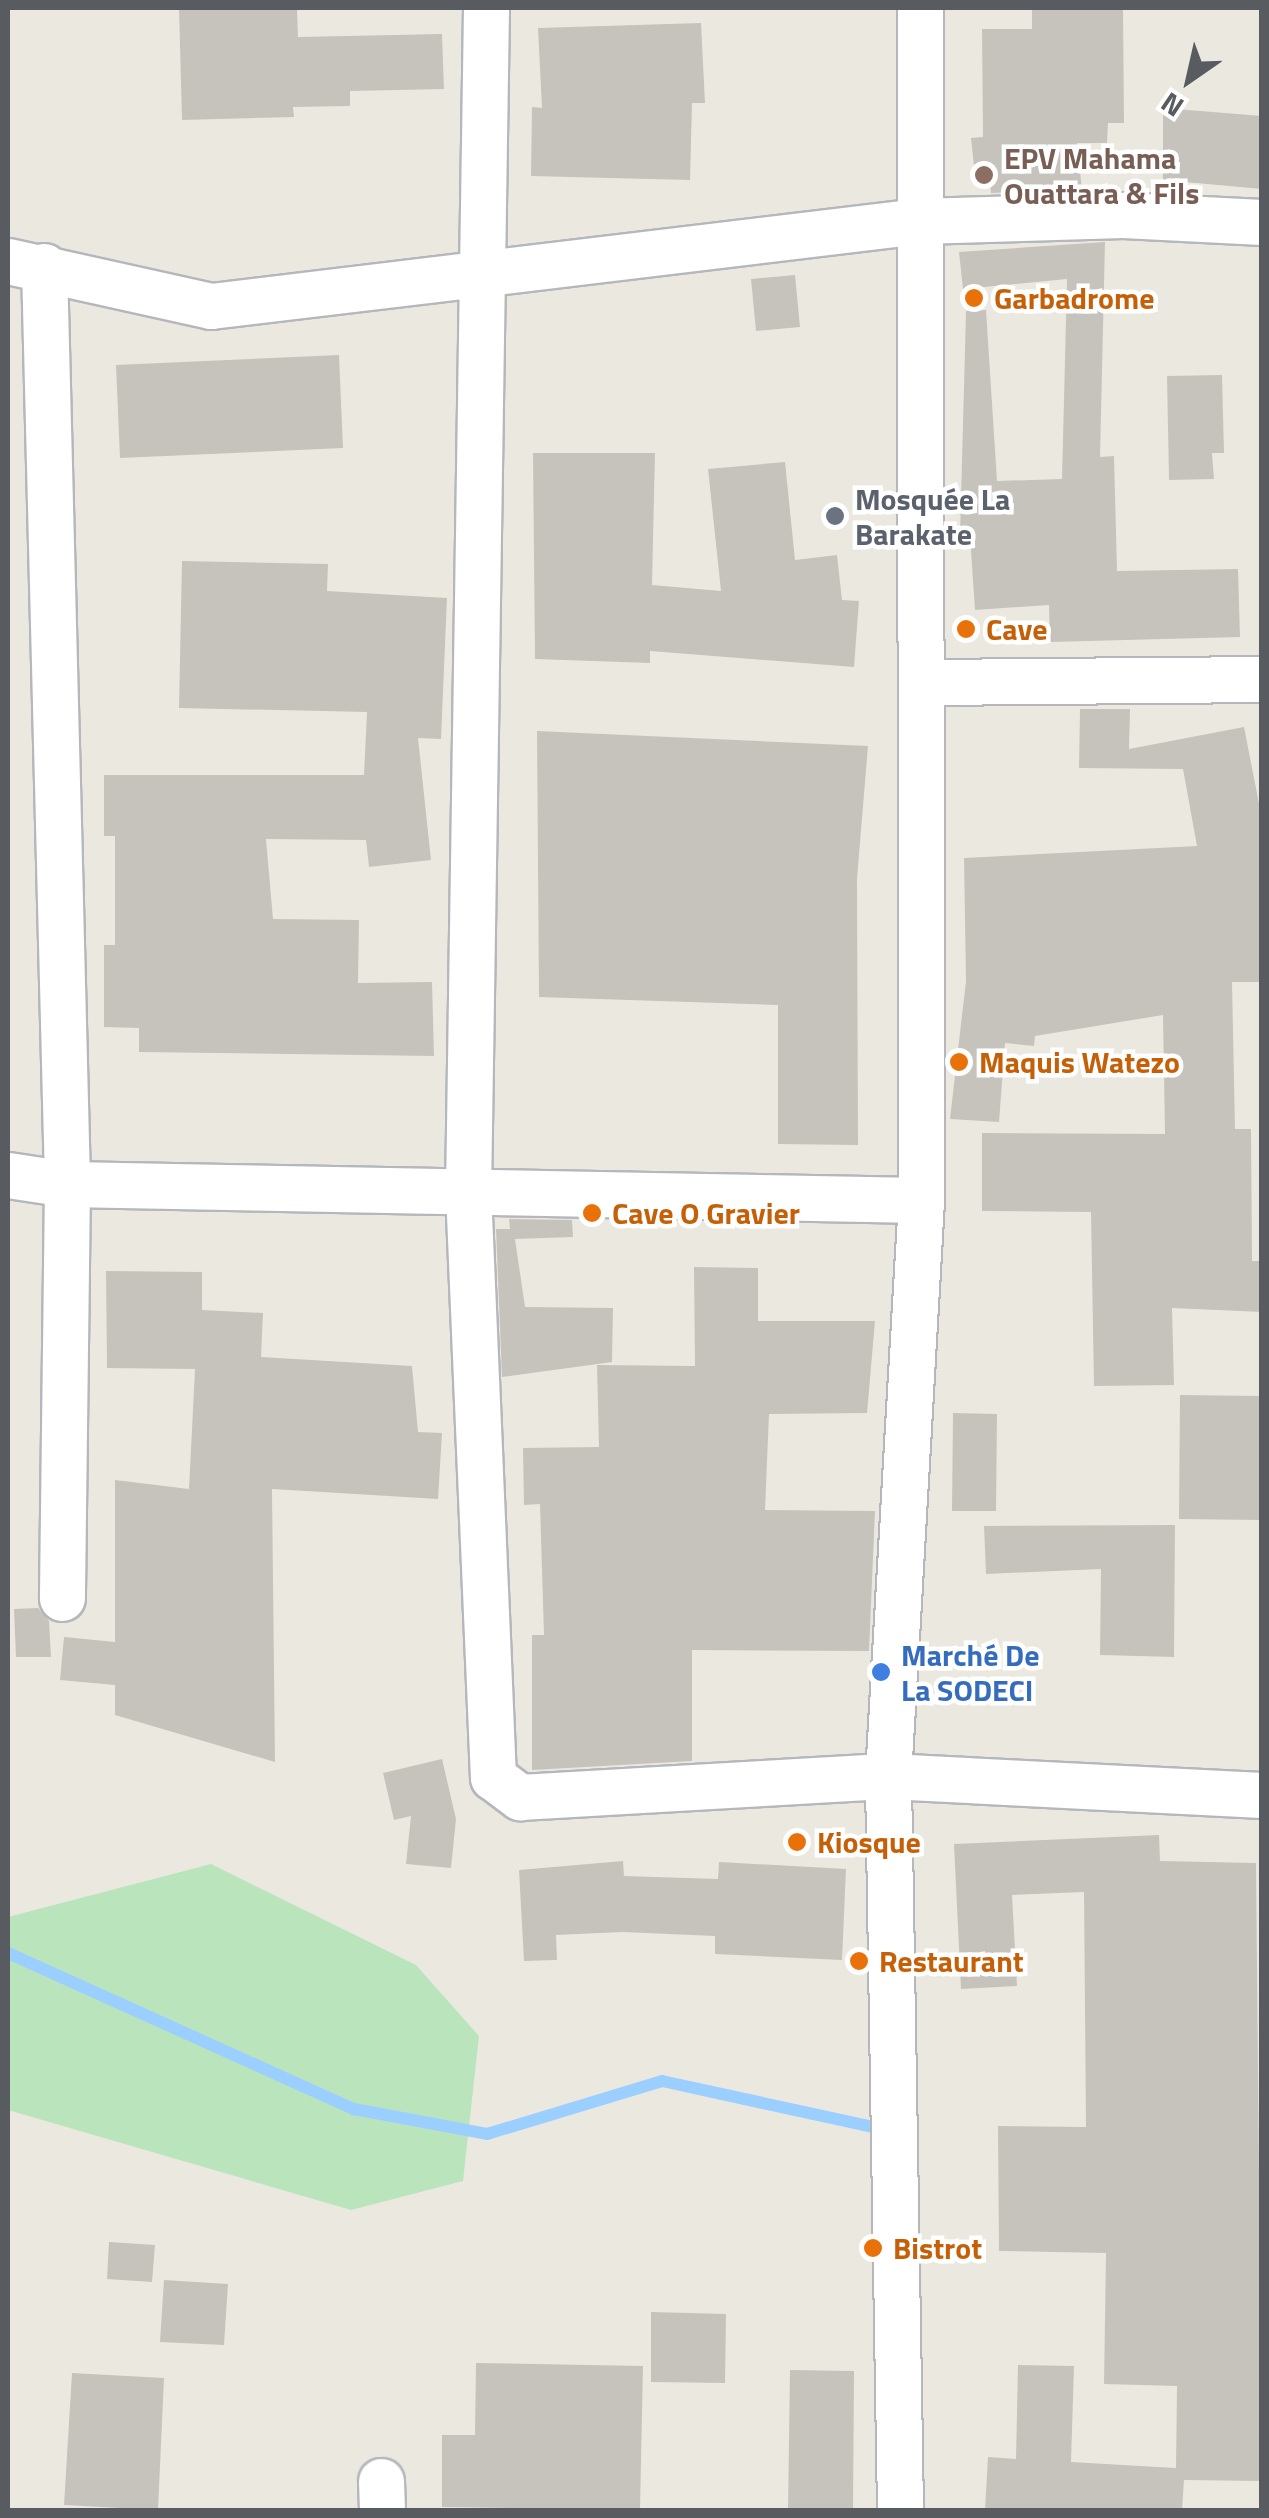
<!DOCTYPE html>
<html>
<head>
<meta charset="utf-8">
<style>
	body { margin:0 }
	#map { position:relative; width:1269px; height:2518px; overflow:hidden; background:#ebe9df; font-family:"Titillium Web",sans-serif }
	div>[style] { position:absolute }
	[style*='--x'] { left:calc(var(--x)*1px); top:calc(var(--y)*1px); width:calc(var(--w)*1px); rotate:calc(var(--a)*1deg) }
	.green>* { inset:0; background:#bae4bc }
	.stream>* { height:12px; margin:-6px; padding:0 6px; transform-origin:6px; border-radius:6px; background:#9bcfff }
	.building>* { inset:0; background:#c6c3bc }
	.roads { filter:drop-shadow(2px 0 #b5b7bc) drop-shadow(-2px 0 #b5b7bc) drop-shadow(0 2px #b5b7bc) drop-shadow(0 -2px #b5b7bc) }
	.minor>* { height:45px; margin:-22.5px; padding:0 22.5px; transform-origin:22.5px; border-radius:22.5px; background:#fff }
	.dots>* { width:28px; height:28px; translate:-50% -50%; box-sizing:border-box; border:5px solid #fff; border-radius:50% }
	span { translate:-50% -50%; white-space:nowrap; text-align:center; line-height:1.15; -webkit-text-stroke:9px #fff; paint-order:stroke }
	.education-label { font-size:30px; color:#785e54; font-weight:700 }
	.left { translate:0 -50%; text-align:left }
	.food-label { font-size:30px; color:#c56008; font-weight:700 }
	.worship-label { font-size:30px; color:#5b616d; font-weight:700 }
	.shop-label { font-size:30px; color:#366cbe; font-weight:700 }
	.frame { position:absolute; inset:0; border:10px solid #585b60; pointer-events:none }
	.north { position:absolute; left:1139px; top:30px; width:100px; height:100px; -webkit-text-stroke:8px #fff; paint-order:stroke; rotate:214deg; font-size:28px; font-weight:700; line-height:40px; text-align:center; color:#585b60 }
	.north::after { content:''; display:block; margin:auto; width:35px; height:45px; background:#585b60; clip-path:polygon(50% 0,100% 100%,50% 72%,0 100%) }
</style>
</head>
<body>
<div id="map">
	<div class="green">
		<div style="clip-path:polygon(211px 1864px,416px 1965px,479px 2036px,463px 2181px,351px 2210px,8px 2110px,8px 1917px)"></div>
	</div>
	<div class="stream">
		<div style="--x:8;--y:1953;--w:380;--a:24.3"></div>
		<div style="--x:354;--y:2109;--w:135;--a:10.6"></div>
		<div style="--x:487;--y:2134;--w:183;--a:-16.8"></div>
		<div style="--x:662;--y:2081;--w:225;--a:12.3"></div>
	</div>
	<div class="building">
		<div style="clip-path:polygon(179px 8px,297px 8px,298px 37px,442px 34px,444px 89px,350px 91px,350px 106px,293px 107px,294px 117px,182px 120px)"></div>
		<div style="clip-path:polygon(1032px 8px,1123px 8px,1124px 123px,1108px 123px,1107px 143px,1077px 143px,1082px 190px,991px 193px,990px 183px,976px 185px,971px 138px,983px 137px,982px 29px,1032px 29px)"></div>
		<div style="clip-path:polygon(701px 23px,705px 103px,692px 103px,690px 180px,531px 176px,532px 107px,542px 108px,538px 28px)"></div>
		<div style="clip-path:polygon(1163px 108px,1262px 116px,1262px 189px,1163px 180px)"></div>
		<div style="clip-path:polygon(1105px 242px,1100px 457px,1114px 456px,1117px 571px,1238px 569px,1240px 637px,1050px 642px,1049px 605px,975px 610px,970px 536px,960px 536px,966px 311px,986px 310px,997px 481px,1062px 479px,1067px 279px,963px 289px,959px 252px)"></div>
		<div style="clip-path:polygon(795px 275px,800px 327px,756px 331px,751px 279px)"></div>
		<div style="clip-path:polygon(339px 355px,343px 448px,120px 458px,116px 365px)"></div>
		<div style="clip-path:polygon(1222px 375px,1224px 453px,1212px 453px,1214px 479px,1169px 480px,1167px 376px)"></div>
		<div style="clip-path:polygon(533px 453px,655px 453px,652px 585px,721px 591px,708px 469px,785px 462px,795px 560px,837px 555px,842px 600px,859px 601px,854px 667px,650px 651px,650px 663px,535px 659px)"></div>
		<div style="clip-path:polygon(182px 561px,328px 564px,327px 591px,447px 598px,441px 739px,418px 738px,431px 860px,369px 867px,366px 840px,266px 839px,273px 919px,359px 920px,358px 983px,432px 982px,434px 1056px,139px 1052px,139px 1028px,104px 1027px,104px 945px,115px 945px,115px 836px,104px 836px,104px 775px,364px 775px,367px 712px,179px 708px)"></div>
		<div style="clip-path:polygon(1080px 709px,1130px 709px,1129px 749px,1244px 727px,1262px 819px,1262px 982px,1232px 982px,1235px 1129px,1251px 1129px,1252px 1261px,1262px 1261px,1262px 1312px,1172px 1308px,1174px 1385px,1094px 1386px,1091px 1212px,982px 1211px,982px 1133px,1165px 1134px,1163px 1015px,1035px 1036px,1034px 1046px,1005px 1043px,999px 1122px,950px 1119px,966px 981px,964px 858px,1197px 846px,1183px 769px,1079px 768px)"></div>
		<div style="clip-path:polygon(537px 731px,868px 746px,857px 879px,858px 1145px,778px 1144px,778px 1005px,539px 997px)"></div>
		<div style="clip-path:polygon(509px 1219px,572px 1220px,573px 1237px,515px 1239px,525px 1307px,613px 1308px,612px 1362px,502px 1377px,496px 1229px,510px 1229px)"></div>
		<div style="clip-path:polygon(694px 1267px,758px 1268px,758px 1321px,875px 1321px,867px 1413px,769px 1414px,765px 1510px,875px 1511px,869px 1651px,692px 1650px,692px 1761px,532px 1770px,532px 1635px,544px 1635px,540px 1504px,524px 1505px,523px 1448px,599px 1447px,597px 1365px,695px 1366px)"></div>
		<div style="clip-path:polygon(106px 1271px,202px 1272px,202px 1310px,263px 1313px,261px 1357px,412px 1366px,418px 1432px,442px 1433px,438px 1499px,272px 1489px,275px 1762px,115px 1715px,115px 1685px,60px 1680px,64px 1637px,115px 1642px,115px 1480px,189px 1489px,195px 1369px,107px 1368px)"></div>
		<div style="clip-path:polygon(1180px 1395px,1262px 1396px,1262px 1520px,1179px 1519px)"></div>
		<div style="clip-path:polygon(953px 1413px,997px 1414px,996px 1511px,952px 1511px)"></div>
		<div style="clip-path:polygon(1175px 1525px,1174px 1657px,1100px 1655px,1101px 1569px,986px 1574px,984px 1526px)"></div>
		<div style="clip-path:polygon(38px 1608px,49px 1621px,51px 1657px,16px 1657px,14px 1609px)"></div>
		<div style="clip-path:polygon(442px 1759px,456px 1819px,451px 1868px,406px 1864px,411px 1816px,394px 1820px,383px 1773px)"></div>
		<div style="clip-path:polygon(1159px 1835px,1160px 1861px,1256px 1863px,1262px 2481px,1184px 2480px,1182px 2510px,985px 2510px,988px 2457px,1016px 2459px,1018px 2365px,1074px 2366px,1071px 2462px,1176px 2468px,1177px 2386px,1104px 2384px,1106px 2253px,999px 2251px,998px 2126px,1086px 2127px,1084px 1892px,1012px 1895px,1017px 1986px,961px 1989px,954px 1844px)"></div>
		<div style="clip-path:polygon(623px 1861px,624px 1876px,718px 1879px,719px 1862px,846px 1869px,842px 1960px,715px 1954px,715px 1936px,622px 1932px,556px 1935px,557px 1960px,524px 1961px,519px 1870px)"></div>
		<div style="clip-path:polygon(109px 2242px,155px 2245px,152px 2282px,107px 2279px)"></div>
		<div style="clip-path:polygon(164px 2280px,228px 2284px,224px 2345px,160px 2342px)"></div>
		<div style="clip-path:polygon(651px 2312px,726px 2314px,725px 2383px,651px 2382px)"></div>
		<div style="clip-path:polygon(476px 2363px,643px 2366px,640px 2510px,442px 2507px,442px 2435px,475px 2435px)"></div>
		<div style="clip-path:polygon(790px 2370px,854px 2371px,853px 2510px,788px 2510px)"></div>
		<div style="clip-path:polygon(72px 2373px,164px 2378px,158px 2510px,64px 2505px)"></div>
	</div>
	<div class="roads">
		<div class="minor">
			<div style="--x:486;--y:8;--w:1183;--a:90.87"></div>
			<div style="--x:468;--y:1191;--w:587;--a:87.56"></div>
			<div style="--x:493;--y:1777;--w:34;--a:37"></div>
			<div style="--x:520;--y:1797;--w:369;--a:-3.3"></div>
			<div style="--x:888;--y:1776;--w:374;--a:2.9"></div>
			<div style="--x:8;--y:261;--w:208;--a:12.5"></div>
			<div style="--x:211;--y:306;--w:714;--a:-6.84"></div>
			<div style="--x:920;--y:221;--w:203;--a:-1.7"></div>
			<div style="--x:1123;--y:215;--w:139;--a:2.9"></div>
			<div style="--x:44;--y:266;--w:918;--a:88.56"></div>
			<div style="--x:67;--y:1184;--w:414;--a:90.7"></div>
			<div style="--x:925;--y:682;--w:337;--a:-0.5"></div>
			<div style="--x:8;--y:1175;--w:60;--a:8.7"></div>
			<div style="--x:67;--y:1184;--w:854;--a:1.07"></div>
			<div style="--x:381;--y:2481;--w:29;--a:88"></div>
			<div style="--x:900;--y:2510;--w:734;--a:-90.94"></div>
			<div style="--x:888;--y:1776;--w:577;--a:-86.72"></div>
			<div style="--x:921;--y:1200;--w:1192;--a:-90.05"></div>
		</div>
	</div>
	<div class="dots">
		<div style="left:984px;top:175px;background:#8d6e63"></div>
		<div style="left:974px;top:298px;background:#e8710a"></div>
		<div style="left:835px;top:516px;background:#6b7280"></div>
		<div style="left:966px;top:629px;background:#e8710a"></div>
		<div style="left:959px;top:1062px;background:#e8710a"></div>
		<div style="left:592px;top:1213px;background:#e8710a"></div>
		<div style="left:881px;top:1672px;background:#3f7fe0"></div>
		<div style="left:797px;top:1842px;background:#e8710a"></div>
		<div style="left:859px;top:1961px;background:#e8710a"></div>
		<div style="left:873px;top:2248px;background:#e8710a"></div>
	</div>
	<div class="education-label">
		<span class="left" style="left:1004px;top:175px">EPV Mahama<br>Ouattara &amp; Fils</span>
	</div>
	<div class="food-label">
		<span class="left" style="left:994px;top:298px">Garbadrome</span>
		<span class="left" style="left:986px;top:629px">Cave</span>
		<span class="left" style="left:979px;top:1062px">Maquis Watezo</span>
		<span class="left" style="left:612px;top:1213px">Cave O Gravier</span>
		<span class="left" style="left:817px;top:1842px">Kiosque</span>
		<span class="left" style="left:879px;top:1961px">Restaurant</span>
		<span class="left" style="left:893px;top:2248px">Bistrot</span>
	</div>
	<div class="worship-label">
		<span class="left" style="left:855px;top:516px">Mosquée La<br>Barakate</span>
	</div>
	<div class="shop-label">
		<span class="left" style="left:901px;top:1672px">Marché De<br>La SODECI</span>
	</div>
	<div class="frame"></div>
	<div class="north">N</div>
</div>
</body>
</html>
